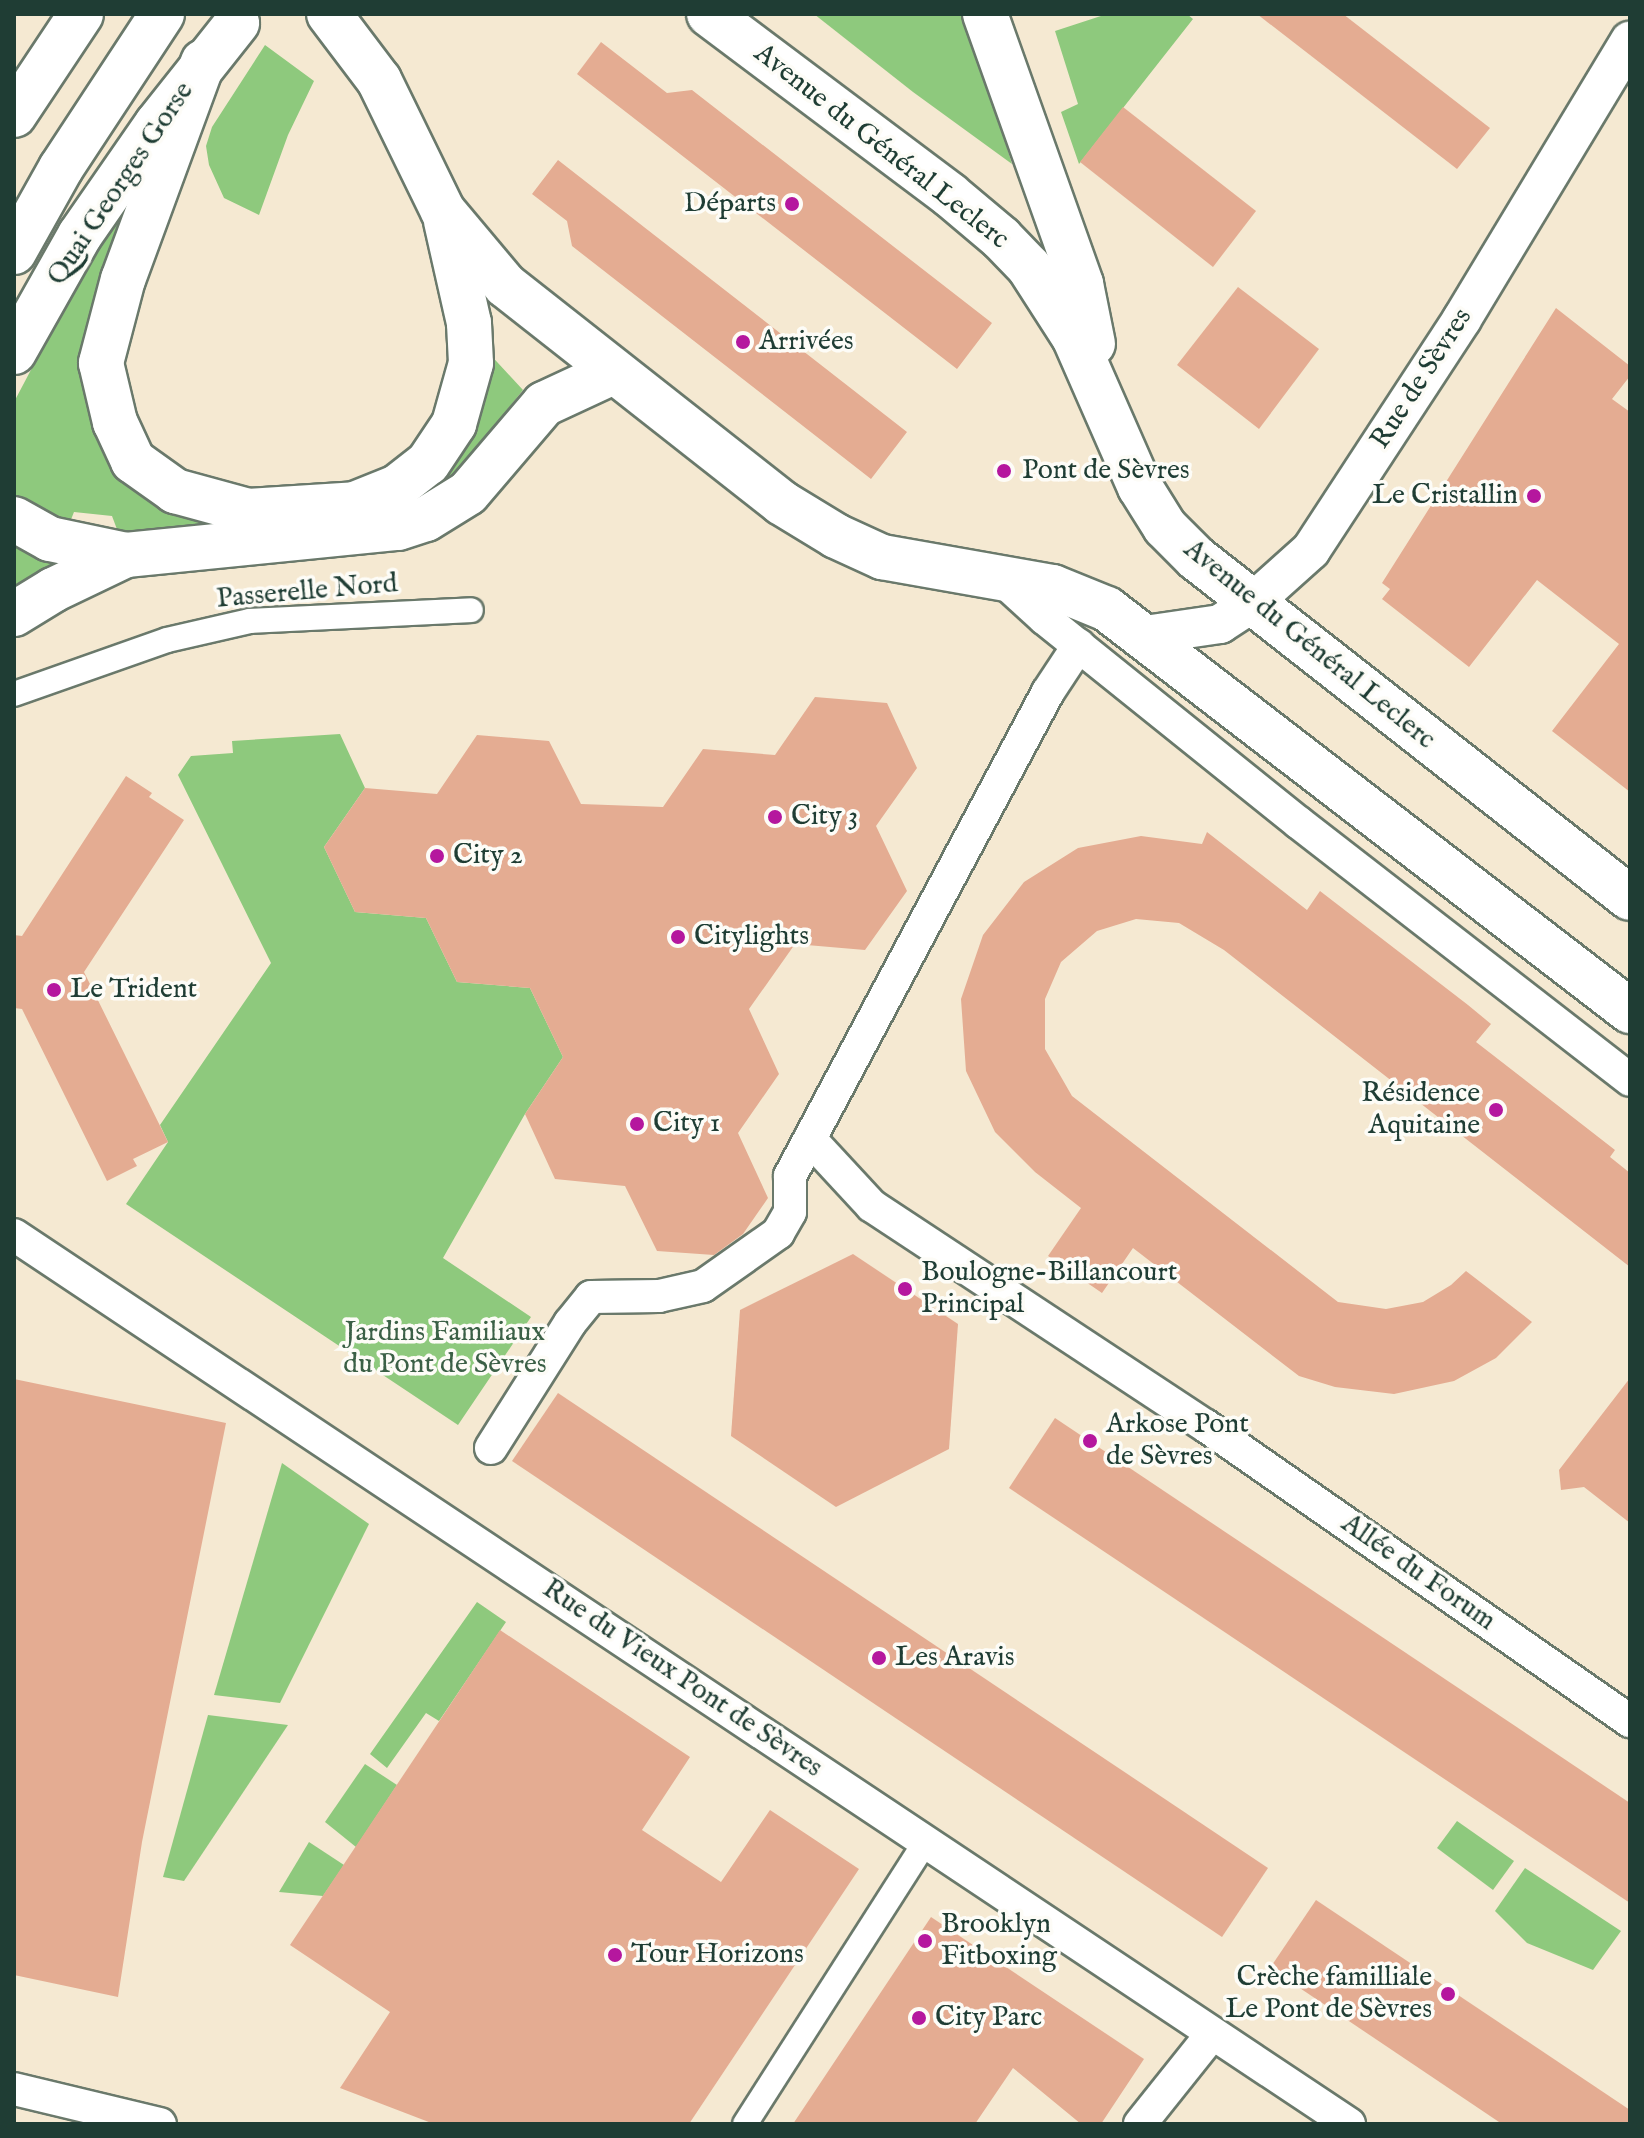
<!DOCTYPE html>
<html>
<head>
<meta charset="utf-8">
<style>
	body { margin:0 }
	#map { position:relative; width:1644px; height:2138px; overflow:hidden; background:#f5e9d2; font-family:"IM FELL English",serif }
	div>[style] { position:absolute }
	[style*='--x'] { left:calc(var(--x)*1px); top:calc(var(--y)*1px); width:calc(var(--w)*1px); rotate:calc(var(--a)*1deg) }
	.green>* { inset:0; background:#8ec97d }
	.building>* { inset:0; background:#e4ac92 }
	.roads { filter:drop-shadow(2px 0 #6a796b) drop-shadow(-2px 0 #6a796b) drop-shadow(0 2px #6a796b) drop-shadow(0 -2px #6a796b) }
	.pedestrian>* { height:24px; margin:-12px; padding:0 12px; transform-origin:12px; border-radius:12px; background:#fff }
	.minor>* { height:32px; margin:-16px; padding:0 16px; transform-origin:16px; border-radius:16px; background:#fff }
	.tertiary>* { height:38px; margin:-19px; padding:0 19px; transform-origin:19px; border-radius:19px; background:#fff }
	.primary>* { height:44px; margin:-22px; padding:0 22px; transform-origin:22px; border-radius:22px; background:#fff }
	.dots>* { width:22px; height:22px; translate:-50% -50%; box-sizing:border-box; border:4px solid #fdfcf7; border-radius:50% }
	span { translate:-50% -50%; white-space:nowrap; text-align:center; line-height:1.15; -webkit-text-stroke:7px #fdfcf7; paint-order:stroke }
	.street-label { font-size:28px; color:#1f3d34 }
	.poi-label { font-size:28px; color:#1f3d34 }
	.right { translate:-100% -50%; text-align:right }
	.left { translate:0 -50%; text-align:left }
	.park-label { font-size:28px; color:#3b6046 }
	.frame { position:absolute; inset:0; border:16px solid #1f3d34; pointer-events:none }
</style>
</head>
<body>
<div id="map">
	<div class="green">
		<div style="clip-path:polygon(814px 14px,966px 14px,1012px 164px,913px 92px)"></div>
		<div style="clip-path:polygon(1107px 14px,1187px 14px,1193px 19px,1079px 164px,1061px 112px,1078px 104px,1055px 31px)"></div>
		<div style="clip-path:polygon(265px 45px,314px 81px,288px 135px,259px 215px,224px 198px,209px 165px,206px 146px,212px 127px)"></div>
		<div style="clip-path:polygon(137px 169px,145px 172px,100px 302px,140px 484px,376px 509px,486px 350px,523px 390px,457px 472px,411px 508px,296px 526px,118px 532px,112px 516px,74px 512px,68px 527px,14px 499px,14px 402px)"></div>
		<div style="clip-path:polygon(14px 546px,45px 561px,73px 566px,14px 597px)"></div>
		<div style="clip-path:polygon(340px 734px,365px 788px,324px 847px,355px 912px,426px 918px,457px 982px,530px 988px,563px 1057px,525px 1114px,443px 1258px,531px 1317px,458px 1425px,126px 1204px,168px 1142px,160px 1125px,271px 963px,178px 775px,191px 756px,233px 753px,232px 741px)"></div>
		<div style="clip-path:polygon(282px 1463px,369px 1524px,280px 1703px,214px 1695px)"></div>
		<div style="clip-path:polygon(477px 1602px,506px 1622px,439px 1721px,426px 1713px,387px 1768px,370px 1754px)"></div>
		<div style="clip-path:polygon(208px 1715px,288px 1725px,184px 1881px,163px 1877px)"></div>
		<div style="clip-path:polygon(365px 1764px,397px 1785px,356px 1847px,325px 1822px)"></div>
		<div style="clip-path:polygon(1457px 1821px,1514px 1861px,1493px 1890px,1437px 1848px)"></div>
		<div style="clip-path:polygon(309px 1842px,344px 1865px,323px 1896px,279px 1892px)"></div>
		<div style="clip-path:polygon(1525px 1868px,1621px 1931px,1593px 1970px,1527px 1943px,1495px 1911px)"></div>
	</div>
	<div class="building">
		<div style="clip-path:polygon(1257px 14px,1343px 14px,1490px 128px,1457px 169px)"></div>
		<div style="clip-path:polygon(601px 42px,667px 93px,692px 90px,992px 323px,957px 369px,577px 74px)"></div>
		<div style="clip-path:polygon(1123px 107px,1256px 211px,1213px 267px,1080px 162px)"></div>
		<div style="clip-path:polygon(558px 160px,907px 432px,871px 479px,572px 246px,567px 221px,532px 194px)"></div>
		<div style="clip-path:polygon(1238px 287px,1319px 349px,1259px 429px,1177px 365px)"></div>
		<div style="clip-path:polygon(1556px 308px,1630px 366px,1630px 376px,1612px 399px,1630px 412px,1630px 792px,1552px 731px,1619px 644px,1537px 580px,1469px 667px,1382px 599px,1390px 589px,1382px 583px)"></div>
		<div style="clip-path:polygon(815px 697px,887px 703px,917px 768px,876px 826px,907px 891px,865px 950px,795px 944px,749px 1009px,779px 1074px,738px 1133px,768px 1198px,743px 1234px,714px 1255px,657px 1251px,625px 1186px,555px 1179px,525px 1114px,563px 1057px,530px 988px,457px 982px,426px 918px,355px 912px,324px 847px,365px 788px,437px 794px,477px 735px,549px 741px,581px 804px,663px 807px,703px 749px,775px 755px)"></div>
		<div style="clip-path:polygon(126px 776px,152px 793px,149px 797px,184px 820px,84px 972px,168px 1142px,133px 1159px,137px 1166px,107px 1181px,22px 1009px,14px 1008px,14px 935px,22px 936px)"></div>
		<div style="clip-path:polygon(1207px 832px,1307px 910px,1320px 891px,1468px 1005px,1491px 1024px,1476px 1042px,1615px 1150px,1610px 1157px,1630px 1173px,1630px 1267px,1224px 950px,1179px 923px,1136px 919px,1097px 931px,1061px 962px,1045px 999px,1045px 1049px,1072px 1096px,1338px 1302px,1386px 1309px,1423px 1302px,1451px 1285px,1466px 1271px,1532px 1322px,1496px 1358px,1454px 1381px,1394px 1394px,1335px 1387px,1299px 1376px,1133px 1248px,1102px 1293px,1048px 1256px,1081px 1208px,1035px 1172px,995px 1132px,966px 1071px,961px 999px,983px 935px,1024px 882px,1078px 848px,1141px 836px,1202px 844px)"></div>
		<div style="clip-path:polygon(853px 1254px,958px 1324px,949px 1449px,836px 1507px,731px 1436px,740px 1310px)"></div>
		<div style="clip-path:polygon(1630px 1378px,1630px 1523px,1584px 1487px,1561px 1490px,1559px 1470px)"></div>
		<div style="clip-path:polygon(14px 1379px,226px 1423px,142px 1842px,118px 1997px,14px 1975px)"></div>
		<div style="clip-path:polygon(558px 1393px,1268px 1868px,1222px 1937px,512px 1461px)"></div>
		<div style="clip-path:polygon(1055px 1418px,1630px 1803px,1630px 1903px,1009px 1488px)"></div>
		<div style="clip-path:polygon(500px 1630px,690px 1757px,642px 1830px,721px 1882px,770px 1810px,859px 1869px,689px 2124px,434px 2124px,340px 2088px,390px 2012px,290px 1945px)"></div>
		<div style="clip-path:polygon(1316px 1900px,1630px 2110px,1630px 2124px,1502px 2124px,1270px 1968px)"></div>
		<div style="clip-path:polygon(931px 1917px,1144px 2059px,1101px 2124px,1081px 2124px,1013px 2068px,975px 2124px,793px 2124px)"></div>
	</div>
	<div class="roads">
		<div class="pedestrian">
			<div style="--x:14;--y:694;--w:162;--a:-19.4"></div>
			<div style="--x:167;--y:640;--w:85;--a:-12.9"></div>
			<div style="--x:250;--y:621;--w:221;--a:-2.8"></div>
			<div style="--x:745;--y:2124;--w:335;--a:-57.4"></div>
		</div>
		<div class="minor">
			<div style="--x:999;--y:577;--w:61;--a:42.3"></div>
			<div style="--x:1044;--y:618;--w:327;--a:38.8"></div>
			<div style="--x:1299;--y:823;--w:419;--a:37.8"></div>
			<div style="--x:810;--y:1139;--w:91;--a:47.2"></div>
			<div style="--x:872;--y:1206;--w:400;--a:33.4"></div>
			<div style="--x:1206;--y:1426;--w:517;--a:34.83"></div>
			<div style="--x:14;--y:1235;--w:1604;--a:33.66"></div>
			<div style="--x:491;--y:1448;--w:148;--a:-57.7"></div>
			<div style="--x:570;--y:1323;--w:33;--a:-51"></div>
			<div style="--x:591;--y:1297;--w:68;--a:-0.8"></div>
			<div style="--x:659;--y:1296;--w:45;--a:-12.8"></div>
			<div style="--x:703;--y:1286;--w:92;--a:-35.2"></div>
			<div style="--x:778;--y:1233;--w:24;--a:-60"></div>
			<div style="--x:790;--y:1212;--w:36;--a:-90"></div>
			<div style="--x:790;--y:1176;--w:548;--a:-61.94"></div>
			<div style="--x:1048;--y:692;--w:56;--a:-56.6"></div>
			<div style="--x:14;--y:2089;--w:150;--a:13.5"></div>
			<div style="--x:1140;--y:2124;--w:114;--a:-51.4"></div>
		</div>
		<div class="tertiary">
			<div style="--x:1145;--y:635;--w:76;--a:-8.3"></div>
			<div style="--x:1220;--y:624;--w:38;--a:-33"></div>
			<div style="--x:1252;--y:603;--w:79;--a:-41.9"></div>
			<div style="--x:1311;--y:550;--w:276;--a:-56.8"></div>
			<div style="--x:1462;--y:319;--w:325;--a:-58.9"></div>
		</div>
		<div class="primary">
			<div style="--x:329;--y:14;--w:83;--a:52.9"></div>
			<div style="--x:379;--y:80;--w:146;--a:64"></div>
			<div style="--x:443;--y:211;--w:97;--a:50"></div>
			<div style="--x:505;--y:285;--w:352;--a:38.2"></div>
			<div style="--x:782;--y:503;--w:63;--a:31.4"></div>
			<div style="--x:836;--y:536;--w:51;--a:24.5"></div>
			<div style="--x:882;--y:557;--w:174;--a:10"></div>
			<div style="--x:1053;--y:587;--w:58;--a:22.2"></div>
			<div style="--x:1107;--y:609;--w:660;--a:37.55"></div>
			<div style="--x:709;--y:14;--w:301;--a:36.9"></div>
			<div style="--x:950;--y:195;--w:67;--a:40.1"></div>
			<div style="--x:1001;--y:238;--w:40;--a:46"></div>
			<div style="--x:1029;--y:267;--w:83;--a:57.3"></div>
			<div style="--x:1074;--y:337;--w:164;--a:66.3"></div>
			<div style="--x:1140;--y:487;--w:47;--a:58"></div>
			<div style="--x:1165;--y:527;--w:44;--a:45"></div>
			<div style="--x:1196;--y:558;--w:551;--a:38.08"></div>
			<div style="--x:985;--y:14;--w:287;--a:70.4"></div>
			<div style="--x:1081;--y:284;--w:61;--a:78.7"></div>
			<div style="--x:203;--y:62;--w:231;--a:110.2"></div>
			<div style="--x:123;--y:279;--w:87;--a:104.7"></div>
			<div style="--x:101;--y:363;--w:61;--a:76.7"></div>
			<div style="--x:115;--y:422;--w:43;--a:65.2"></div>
			<div style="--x:133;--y:461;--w:52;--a:35.5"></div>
			<div style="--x:175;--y:491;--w:76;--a:15.3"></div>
			<div style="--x:248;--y:511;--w:107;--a:-3.7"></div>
			<div style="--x:355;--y:504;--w:45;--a:-22"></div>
			<div style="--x:397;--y:487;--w:39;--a:-38"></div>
			<div style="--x:428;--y:463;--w:47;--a:-56.3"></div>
			<div style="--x:454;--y:424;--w:63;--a:-74.4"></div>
			<div style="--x:471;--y:363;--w:40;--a:-92.9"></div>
			<div style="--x:469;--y:323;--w:105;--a:-102.7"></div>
			<div style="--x:14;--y:115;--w:121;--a:-56.4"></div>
			<div style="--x:14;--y:252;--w:96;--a:-60.8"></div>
			<div style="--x:61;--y:168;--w:184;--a:-56.7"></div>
			<div style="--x:14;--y:352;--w:134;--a:-60.6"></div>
			<div style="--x:80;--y:235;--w:135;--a:-55.3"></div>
			<div style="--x:157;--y:124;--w:129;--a:-51.6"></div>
			<div style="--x:14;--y:519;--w:41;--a:29.1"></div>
			<div style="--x:50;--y:539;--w:78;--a:11.9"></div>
			<div style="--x:126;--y:555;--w:273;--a:-5.7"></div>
			<div style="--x:398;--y:528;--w:29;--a:-18"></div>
			<div style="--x:426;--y:519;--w:49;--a:-31.8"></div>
			<div style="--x:468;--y:493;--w:117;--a:-49.5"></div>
			<div style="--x:544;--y:404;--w:76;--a:-24.9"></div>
			<div style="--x:14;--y:614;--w:46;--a:-31.6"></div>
			<div style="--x:53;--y:590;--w:81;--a:-25.6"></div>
		</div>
	</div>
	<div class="dots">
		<div style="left:792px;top:204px;background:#b5179e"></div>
		<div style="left:743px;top:342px;background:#b5179e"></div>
		<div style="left:1004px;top:471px;background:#b5179e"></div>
		<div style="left:1534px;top:496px;background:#b5179e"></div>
		<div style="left:775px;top:817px;background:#b5179e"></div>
		<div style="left:437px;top:856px;background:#b5179e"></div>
		<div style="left:678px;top:937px;background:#b5179e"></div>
		<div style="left:54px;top:990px;background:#b5179e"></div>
		<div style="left:1496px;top:1110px;background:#b5179e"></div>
		<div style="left:637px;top:1124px;background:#b5179e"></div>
		<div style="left:905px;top:1289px;background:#b5179e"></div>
		<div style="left:1090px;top:1441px;background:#b5179e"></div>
		<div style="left:879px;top:1658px;background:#b5179e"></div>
		<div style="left:925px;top:1941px;background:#b5179e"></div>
		<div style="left:615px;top:1955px;background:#b5179e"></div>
		<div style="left:1448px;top:1994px;background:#b5179e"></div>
		<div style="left:919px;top:2018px;background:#b5179e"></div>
	</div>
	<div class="street-label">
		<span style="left:881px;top:147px;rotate:38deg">Avenue du Général Leclerc</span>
		<span style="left:121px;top:184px;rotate:-56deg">Quai Georges Gorse</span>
		<span style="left:1422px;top:379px;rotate:-57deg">Rue de Sèvres</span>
		<span style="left:307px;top:592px;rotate:-5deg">Passerelle Nord</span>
		<span style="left:1309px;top:645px;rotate:39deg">Avenue du Général Leclerc</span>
		<span style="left:1418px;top:1573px;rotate:35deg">Allée du Forum</span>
		<span style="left:682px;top:1679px;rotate:34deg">Rue du Vieux Pont de Sèvres</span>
	</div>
	<div class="poi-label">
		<span class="right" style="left:776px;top:204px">Départs</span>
		<span class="left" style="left:759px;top:342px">Arrivées</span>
		<span class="left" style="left:1022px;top:471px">Pont de Sèvres</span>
		<span class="right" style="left:1518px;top:496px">Le Cristallin</span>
		<span class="left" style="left:791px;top:817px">City 3</span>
		<span class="left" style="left:453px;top:856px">City 2</span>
		<span class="left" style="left:694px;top:937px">Citylights</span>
		<span class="left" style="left:70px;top:990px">Le Trident</span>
		<span class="right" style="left:1480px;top:1110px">Résidence<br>Aquitaine</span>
		<span class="left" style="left:653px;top:1124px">City 1</span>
		<span class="left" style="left:921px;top:1289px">Boulogne-Billancourt<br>Principal</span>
		<span class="left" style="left:1106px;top:1441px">Arkose Pont<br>de Sèvres</span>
		<span class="left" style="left:895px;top:1658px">Les Aravis</span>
		<span class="left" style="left:941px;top:1941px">Brooklyn<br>Fitboxing</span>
		<span class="left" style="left:631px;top:1955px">Tour Horizons</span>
		<span class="right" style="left:1432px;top:1994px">Crèche familliale<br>Le Pont de Sèvres</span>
		<span class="left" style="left:935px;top:2018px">City Parc</span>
	</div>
	<div class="park-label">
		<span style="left:445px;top:1349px">Jardins Familiaux<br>du Pont de Sèvres</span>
	</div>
	<div class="frame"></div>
</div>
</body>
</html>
